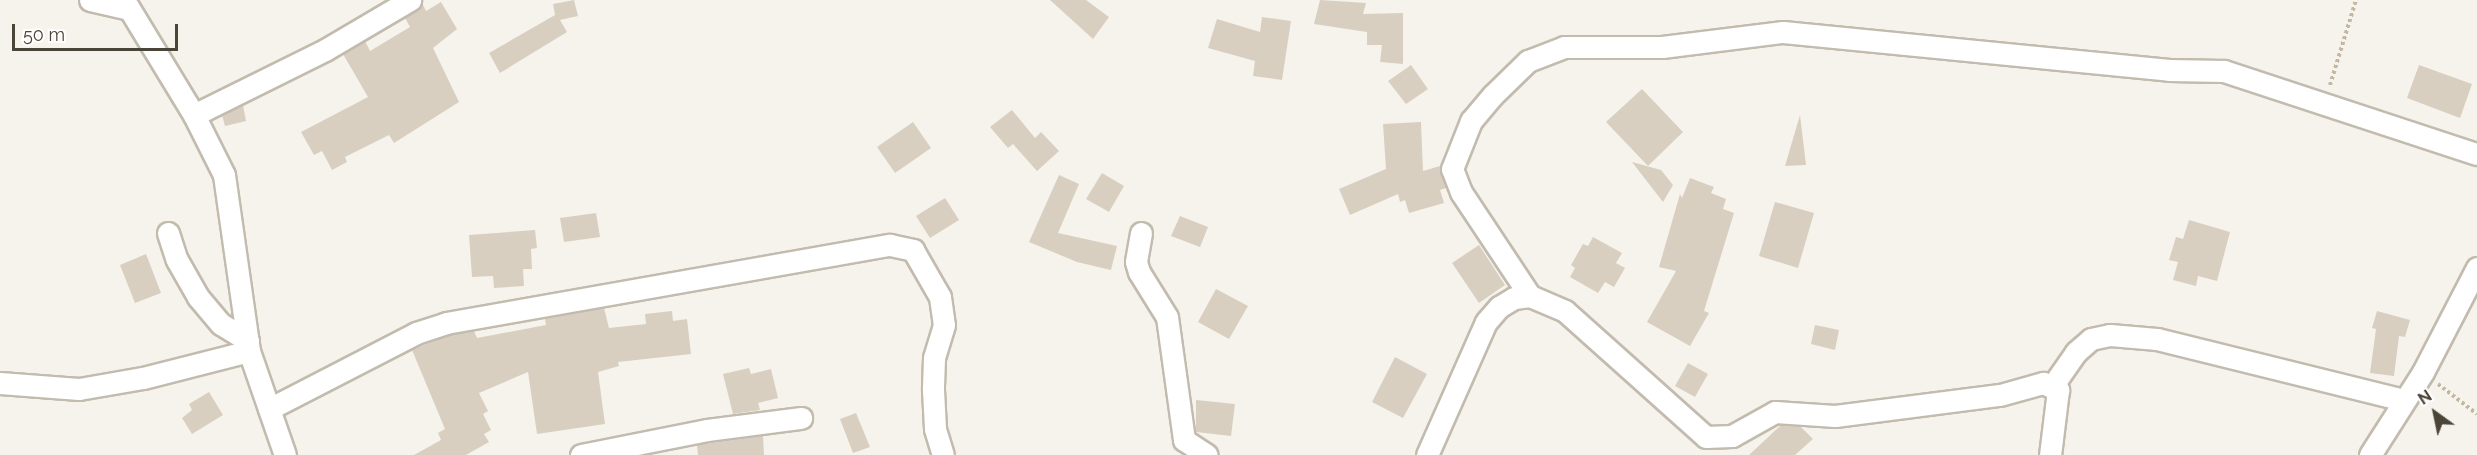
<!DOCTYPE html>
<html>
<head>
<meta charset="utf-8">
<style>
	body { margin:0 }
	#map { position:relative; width:2477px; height:455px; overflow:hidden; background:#f6f3ec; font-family:Raleway,sans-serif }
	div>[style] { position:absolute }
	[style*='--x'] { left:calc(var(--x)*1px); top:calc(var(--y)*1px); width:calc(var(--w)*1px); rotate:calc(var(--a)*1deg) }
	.building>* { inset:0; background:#d8cfc1 }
	.path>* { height:4px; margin-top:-2px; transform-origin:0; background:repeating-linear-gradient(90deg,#c4b79f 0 3px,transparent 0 6px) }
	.roads { filter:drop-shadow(2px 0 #c2bbae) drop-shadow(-2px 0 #c2bbae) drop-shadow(0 2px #c2bbae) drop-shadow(0 -2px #c2bbae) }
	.street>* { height:21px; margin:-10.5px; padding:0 10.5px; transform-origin:10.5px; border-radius:10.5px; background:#fff }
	span { translate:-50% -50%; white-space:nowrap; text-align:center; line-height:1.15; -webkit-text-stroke:6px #fff; paint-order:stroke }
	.north { position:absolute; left:2405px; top:383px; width:60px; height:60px; -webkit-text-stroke:4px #fff; paint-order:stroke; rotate:327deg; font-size:16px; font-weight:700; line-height:24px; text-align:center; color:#4b4439 }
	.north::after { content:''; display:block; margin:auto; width:21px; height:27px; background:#4b4439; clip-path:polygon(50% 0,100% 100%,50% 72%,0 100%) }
	.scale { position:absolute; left:12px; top:24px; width:166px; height:27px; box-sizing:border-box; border:3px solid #4b4439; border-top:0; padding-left:8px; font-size:18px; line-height:21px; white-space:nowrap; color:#4b4439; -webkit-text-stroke:4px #fff; paint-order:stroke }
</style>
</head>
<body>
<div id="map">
	<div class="building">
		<div style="clip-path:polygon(574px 0,578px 16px,560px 20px,567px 32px,500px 73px,489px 53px,555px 15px,553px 4px)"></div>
		<div style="clip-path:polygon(1050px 0,1086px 0,1109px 17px,1093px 39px)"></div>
		<div style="clip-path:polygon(1320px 0,1366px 3px,1363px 14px,1403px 13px,1403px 64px,1380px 62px,1382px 45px,1367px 45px,1367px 32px,1314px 24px)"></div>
		<div style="clip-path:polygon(441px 2px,457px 29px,433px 48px,459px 102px,394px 143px,389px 135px,345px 157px,347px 162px,332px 170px,322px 151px,314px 155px,301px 132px,368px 97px,343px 54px,365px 41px,370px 51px,410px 27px,405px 18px,422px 3px,426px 11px)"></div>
		<div style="clip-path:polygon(1262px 17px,1291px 21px,1282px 80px,1253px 76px,1255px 61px,1208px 48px,1217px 19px,1260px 32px)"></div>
		<div style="clip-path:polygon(1411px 65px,1428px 89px,1406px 104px,1388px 81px)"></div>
		<div style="clip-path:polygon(2419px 65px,2472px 84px,2460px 118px,2407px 98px)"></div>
		<div style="clip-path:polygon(1642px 89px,1683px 132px,1648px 166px,1606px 122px)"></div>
		<div style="clip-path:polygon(243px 105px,246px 121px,225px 126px,222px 115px)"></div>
		<div style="clip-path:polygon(1012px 110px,1035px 138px,1041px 132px,1059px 151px,1037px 171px,1013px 144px,1008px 148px,990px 127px)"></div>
		<div style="clip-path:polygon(1800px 115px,1806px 165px,1785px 166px)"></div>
		<div style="clip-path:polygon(913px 122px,931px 148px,895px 173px,877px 147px)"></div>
		<div style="clip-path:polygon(1421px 122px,1423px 171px,1440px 166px,1446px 188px,1440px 190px,1444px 203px,1409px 213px,1405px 200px,1400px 202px,1398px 194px,1350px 215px,1339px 189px,1386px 169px,1383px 124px)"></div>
		<div style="clip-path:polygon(1632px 162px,1661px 170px,1673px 185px,1663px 202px)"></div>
		<div style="clip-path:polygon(1102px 173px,1124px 186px,1109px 212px,1086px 199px)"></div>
		<div style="clip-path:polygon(1059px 175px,1079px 184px,1058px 233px,1117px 246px,1111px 270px,1077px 262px,1029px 242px)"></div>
		<div style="clip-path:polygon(1690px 178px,1714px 187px,1711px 193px,1726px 199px,1723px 209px,1734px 213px,1704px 311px,1709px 313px,1690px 346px,1647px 322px,1676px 271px,1659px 267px,1680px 194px,1682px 198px)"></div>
		<div style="clip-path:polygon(945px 198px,959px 220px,930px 238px,916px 216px)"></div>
		<div style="clip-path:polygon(1775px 202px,1814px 213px,1798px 268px,1759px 256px)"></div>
		<div style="clip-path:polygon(596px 213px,600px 237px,564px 242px,560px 218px)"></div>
		<div style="clip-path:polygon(1180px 216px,1208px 227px,1200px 247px,1171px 236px)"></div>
		<div style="clip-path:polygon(2189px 220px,2230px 232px,2217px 281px,2198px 276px,2196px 286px,2173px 280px,2178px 262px,2169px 260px,2176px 237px,2183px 239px)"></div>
		<div style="clip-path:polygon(535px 230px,537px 248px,531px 249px,532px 269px,523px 269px,524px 286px,494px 288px,493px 276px,472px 277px,469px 235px)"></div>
		<div style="clip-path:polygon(1593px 237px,1622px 253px,1616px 263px,1625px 268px,1614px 287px,1605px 282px,1598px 293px,1570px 277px,1575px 268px,1571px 265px,1583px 244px,1588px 246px)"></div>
		<div style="clip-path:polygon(1479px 245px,1505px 285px,1479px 303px,1452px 263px)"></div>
		<div style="clip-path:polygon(146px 254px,161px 293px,135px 303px,120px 265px)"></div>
		<div style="clip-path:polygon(1216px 289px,1248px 306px,1229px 339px,1198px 322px)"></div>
		<div style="clip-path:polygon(604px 308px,609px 328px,646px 324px,645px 314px,672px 311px,673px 321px,687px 319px,691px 354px,618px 362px,619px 366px,598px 372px,605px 424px,537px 434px,528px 372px,479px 393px,488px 411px,483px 414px,491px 430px,484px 434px,489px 442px,466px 455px,414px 455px,441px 440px,438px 433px,445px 429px,412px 350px,449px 335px,474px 331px,477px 338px,546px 325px,545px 319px)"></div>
		<div style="clip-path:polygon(2377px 311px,2410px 320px,2405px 337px,2399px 336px,2394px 376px,2370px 373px,2376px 329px,2372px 328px)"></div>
		<div style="clip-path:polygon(1815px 325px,1839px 330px,1835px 350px,1811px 344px)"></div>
		<div style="clip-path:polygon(1395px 357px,1427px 374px,1403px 418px,1372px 402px)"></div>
		<div style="clip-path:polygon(1688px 363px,1708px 374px,1695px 397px,1675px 386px)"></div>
		<div style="clip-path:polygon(749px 368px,751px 374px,771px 369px,778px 398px,758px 403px,760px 410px,733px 414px,723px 374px)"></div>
		<div style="clip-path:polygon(209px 392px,223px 415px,192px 434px,182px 418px,192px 410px,189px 404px)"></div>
		<div style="clip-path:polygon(1196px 400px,1235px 404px,1231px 436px,1196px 432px)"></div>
		<div style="clip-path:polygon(856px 413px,870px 447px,853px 453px,840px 419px)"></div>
		<div style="clip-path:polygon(1781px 425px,1801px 427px,1813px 439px,1795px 455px,1749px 455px)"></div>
		<div style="clip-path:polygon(763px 436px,764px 455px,698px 455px,697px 445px)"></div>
	</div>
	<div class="path">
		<div style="--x:2330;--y:85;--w:89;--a:-73"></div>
		<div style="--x:2438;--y:384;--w:49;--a:37.6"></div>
	</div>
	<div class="roads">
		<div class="street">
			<div style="--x:90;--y:0;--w:37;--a:13"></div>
			<div style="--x:124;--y:0;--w:135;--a:58.7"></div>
			<div style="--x:194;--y:115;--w:67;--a:63.4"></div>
			<div style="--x:224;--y:175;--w:178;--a:81.9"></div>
			<div style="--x:249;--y:351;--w:110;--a:70.9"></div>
			<div style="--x:194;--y:115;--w:146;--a:-26.4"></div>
			<div style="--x:325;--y:50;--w:99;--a:-30.5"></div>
			<div style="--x:168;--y:233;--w:28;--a:72"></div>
			<div style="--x:177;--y:260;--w:43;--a:60.4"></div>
			<div style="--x:198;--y:297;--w:35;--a:50"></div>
			<div style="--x:221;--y:324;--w:32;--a:32"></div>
			<div style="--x:1141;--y:233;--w:29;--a:100"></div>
			<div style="--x:1136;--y:262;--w:10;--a:73"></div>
			<div style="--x:1139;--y:272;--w:53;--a:58.1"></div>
			<div style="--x:1167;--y:317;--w:124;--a:82.1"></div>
			<div style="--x:1184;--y:440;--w:27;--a:33"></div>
			<div style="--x:1530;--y:296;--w:125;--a:-123.6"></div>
			<div style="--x:1461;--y:192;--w:25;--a:-111"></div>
			<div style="--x:1452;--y:169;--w:52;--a:-68.4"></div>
			<div style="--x:1471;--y:121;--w:34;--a:-50"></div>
			<div style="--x:1493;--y:95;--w:49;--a:-44.2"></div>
			<div style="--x:1528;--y:61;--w:39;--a:-21"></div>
			<div style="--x:1564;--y:47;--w:98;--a:0"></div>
			<div style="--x:1662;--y:47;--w:122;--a:-7.1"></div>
			<div style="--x:1783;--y:32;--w:388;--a:5.6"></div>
			<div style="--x:2169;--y:70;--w:55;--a:1"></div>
			<div style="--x:2224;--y:71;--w:266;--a:18.2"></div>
			<div style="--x:0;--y:383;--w:79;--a:4.3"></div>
			<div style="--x:79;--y:389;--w:65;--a:-9.8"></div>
			<div style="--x:143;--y:378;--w:109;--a:-14.3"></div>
			<div style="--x:2053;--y:385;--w:40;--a:-55.1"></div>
			<div style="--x:2076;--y:352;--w:20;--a:-41"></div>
			<div style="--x:2091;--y:339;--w:19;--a:-12"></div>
			<div style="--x:2110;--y:335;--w:47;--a:4.9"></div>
			<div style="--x:2157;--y:339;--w:254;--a:13.9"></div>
			<div style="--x:269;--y:409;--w:165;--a:-27.3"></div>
			<div style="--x:416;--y:333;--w:32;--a:-18"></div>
			<div style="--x:446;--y:323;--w:451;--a:-10"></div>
			<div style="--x:890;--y:245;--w:24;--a:12"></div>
			<div style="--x:913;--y:250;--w:54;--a:60.1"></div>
			<div style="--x:940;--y:297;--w:28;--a:82"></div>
			<div style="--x:944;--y:325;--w:34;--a:107"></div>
			<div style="--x:934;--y:358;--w:32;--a:92"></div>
			<div style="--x:933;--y:390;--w:39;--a:87"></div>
			<div style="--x:935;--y:429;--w:27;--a:73"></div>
			<div style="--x:581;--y:455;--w:128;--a:-11.2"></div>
			<div style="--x:707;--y:430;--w:95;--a:-7.3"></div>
			<div style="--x:1427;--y:455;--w:145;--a:-66.1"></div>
			<div style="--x:1486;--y:322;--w:20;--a:-49"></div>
			<div style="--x:1499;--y:307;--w:17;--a:-31"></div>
			<div style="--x:1514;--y:298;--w:16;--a:-7"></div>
			<div style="--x:1530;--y:296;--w:38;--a:23"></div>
			<div style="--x:1565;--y:311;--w:189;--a:41.8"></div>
			<div style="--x:1706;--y:437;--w:26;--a:-2"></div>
			<div style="--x:1732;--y:436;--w:49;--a:-29.2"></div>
			<div style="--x:1775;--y:412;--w:60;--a:3.8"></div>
			<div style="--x:1835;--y:416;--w:166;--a:-7.3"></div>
			<div style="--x:2000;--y:395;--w:45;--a:-15.6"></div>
			<div style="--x:2043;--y:383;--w:17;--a:25"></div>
			<div style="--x:2058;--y:390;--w:65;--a:97"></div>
			<div style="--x:2370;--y:455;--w:98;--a:-57.4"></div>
			<div style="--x:2423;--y:372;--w:117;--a:-62.6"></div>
		</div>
	</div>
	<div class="north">N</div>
	<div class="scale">50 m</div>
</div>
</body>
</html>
